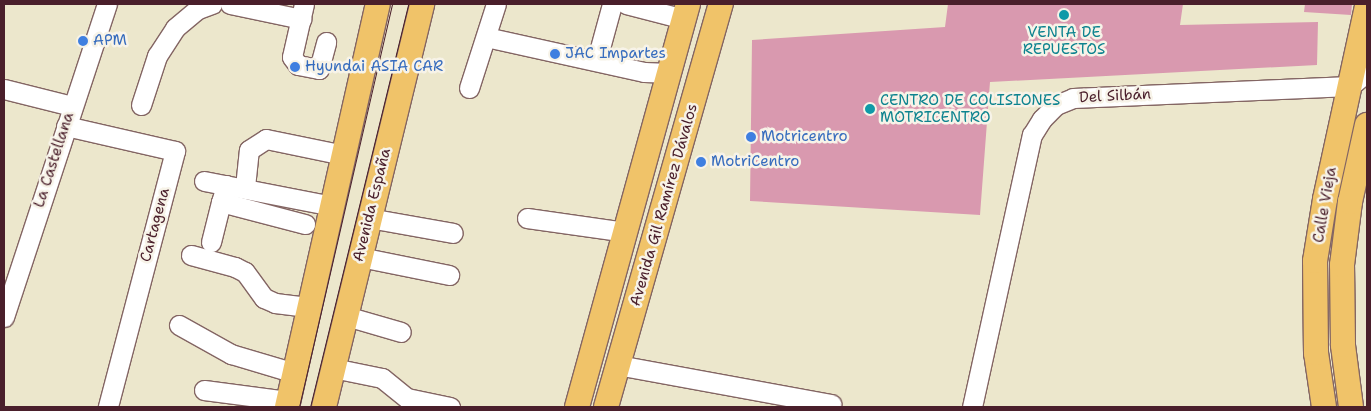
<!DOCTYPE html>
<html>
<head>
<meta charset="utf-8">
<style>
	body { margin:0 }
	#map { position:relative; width:1371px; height:411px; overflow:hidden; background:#ece7cc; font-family:"Shantell Sans",sans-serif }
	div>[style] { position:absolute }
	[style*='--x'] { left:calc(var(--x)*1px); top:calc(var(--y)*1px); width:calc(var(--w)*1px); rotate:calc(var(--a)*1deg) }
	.building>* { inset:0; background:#d999af }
	.roads { filter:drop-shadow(1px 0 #836563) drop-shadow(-1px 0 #836563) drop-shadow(0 1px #836563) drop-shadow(0 -1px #836563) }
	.minor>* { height:19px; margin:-9.5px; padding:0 9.5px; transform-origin:9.5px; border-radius:9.5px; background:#fff }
	.major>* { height:24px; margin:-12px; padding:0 12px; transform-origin:12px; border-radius:12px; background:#f0c369 }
	.tram>* { height:1px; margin:-0.5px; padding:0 0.5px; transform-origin:0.5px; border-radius:0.5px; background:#4a1f2b }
	.dots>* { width:14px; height:14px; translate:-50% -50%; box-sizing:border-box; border:2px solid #f7f3e8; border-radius:50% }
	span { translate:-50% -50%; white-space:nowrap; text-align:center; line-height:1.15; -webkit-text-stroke:5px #f7f3e8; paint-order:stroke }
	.culture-label { font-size:15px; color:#0d838f }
	.left { translate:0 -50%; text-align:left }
	.shop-label { font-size:15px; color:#366cbe }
	.street-label { font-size:15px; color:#4a1f2b }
	.frame { position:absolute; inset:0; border:5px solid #4a1f2b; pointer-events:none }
</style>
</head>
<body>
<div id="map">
	<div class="building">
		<div style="clip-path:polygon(948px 4px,1183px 4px,1180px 25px,1318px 22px,1317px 65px,990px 82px,980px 215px,750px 201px,752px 40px,945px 27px)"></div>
		<div style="clip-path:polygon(1305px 4px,1352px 4px,1351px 15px,1304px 12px)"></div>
	</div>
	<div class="roads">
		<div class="minor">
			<div style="--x:230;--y:4;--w:73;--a:11.9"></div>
			<div style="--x:304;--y:4;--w:54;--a:102.8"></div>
			<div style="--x:292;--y:57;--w:10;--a:53"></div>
			<div style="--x:298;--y:65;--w:21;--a:11"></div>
			<div style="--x:319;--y:69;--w:28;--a:-75"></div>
			<div style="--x:626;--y:4;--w:60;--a:14.5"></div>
			<div style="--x:486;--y:37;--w:162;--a:12.5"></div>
			<div style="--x:644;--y:72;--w:25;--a:2"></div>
			<div style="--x:597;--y:59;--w:57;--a:-74.7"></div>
			<div style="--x:469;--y:88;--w:88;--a:-72.2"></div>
			<div style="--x:4;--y:89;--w:70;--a:14"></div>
			<div style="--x:141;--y:105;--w:52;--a:-71.9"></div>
			<div style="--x:157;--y:56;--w:33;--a:-57"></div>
			<div style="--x:175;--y:28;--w:30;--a:-40"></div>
			<div style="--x:198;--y:9;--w:15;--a:-20"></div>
			<div style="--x:66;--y:126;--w:112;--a:12.9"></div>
			<div style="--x:175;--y:151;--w:265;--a:104.7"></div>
			<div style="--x:204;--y:181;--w:131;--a:11"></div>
			<div style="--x:226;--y:185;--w:18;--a:106"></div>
			<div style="--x:221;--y:202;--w:87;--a:14.7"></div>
			<div style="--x:245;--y:187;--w:37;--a:-84"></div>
			<div style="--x:249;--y:150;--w:20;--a:-33"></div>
			<div style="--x:266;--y:139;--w:80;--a:11.6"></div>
			<div style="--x:369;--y:218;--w:85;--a:10.1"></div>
			<div style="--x:527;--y:218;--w:99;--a:8.1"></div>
			<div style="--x:211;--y:242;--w:41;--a:-76"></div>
			<div style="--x:191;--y:255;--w:46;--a:15.3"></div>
			<div style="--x:235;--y:267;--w:11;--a:27"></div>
			<div style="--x:245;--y:272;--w:32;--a:54"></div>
			<div style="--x:264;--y:298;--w:12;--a:24"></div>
			<div style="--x:275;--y:303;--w:35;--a:7"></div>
			<div style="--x:360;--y:257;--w:91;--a:11.4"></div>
			<div style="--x:346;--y:316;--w:57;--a:16.2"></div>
			<div style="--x:4;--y:317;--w:330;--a:-71.8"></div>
			<div style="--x:179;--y:325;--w:60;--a:29.1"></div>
			<div style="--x:231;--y:354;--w:67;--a:16.5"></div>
			<div style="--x:618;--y:365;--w:217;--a:10.4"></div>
			<div style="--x:333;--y:368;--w:50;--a:11.5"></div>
			<div style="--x:382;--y:378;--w:32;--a:39"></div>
			<div style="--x:407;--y:398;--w:44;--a:11.8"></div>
			<div style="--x:204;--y:390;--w:86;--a:7.4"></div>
			<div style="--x:972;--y:407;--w:279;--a:-77.6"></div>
			<div style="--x:1032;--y:135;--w:19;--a:-58"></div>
			<div style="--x:1042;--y:119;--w:20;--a:-45"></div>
			<div style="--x:1056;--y:105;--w:18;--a:-22"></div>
			<div style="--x:1073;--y:98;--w:277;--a:-2.5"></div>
			<div style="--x:1350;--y:86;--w:22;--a:-39"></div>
		</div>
		<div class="major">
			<div style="--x:287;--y:407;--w:413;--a:-77.3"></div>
			<div style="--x:324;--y:407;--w:415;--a:-76.3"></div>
			<div style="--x:577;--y:407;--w:418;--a:-74.6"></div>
			<div style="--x:606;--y:407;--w:419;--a:-74.1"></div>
			<div style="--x:1324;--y:407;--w:55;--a:-98.4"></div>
			<div style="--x:1316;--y:353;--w:92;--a:-90.6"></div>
			<div style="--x:1315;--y:261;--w:63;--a:-80.8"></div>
			<div style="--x:1325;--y:199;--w:198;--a:-77.7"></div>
			<div style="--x:1351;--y:407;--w:63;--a:-97.4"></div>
			<div style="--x:1343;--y:345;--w:80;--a:-90.7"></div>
			<div style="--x:1342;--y:265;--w:64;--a:-82.8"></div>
			<div style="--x:1350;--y:202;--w:79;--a:-77.6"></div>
		</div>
	</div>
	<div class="tram">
		<div style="--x:299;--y:407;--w:414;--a:-77"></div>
		<div style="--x:310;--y:407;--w:415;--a:-76.3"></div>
	</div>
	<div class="dots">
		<div style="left:1064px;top:15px;background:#0f9aa8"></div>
		<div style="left:83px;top:41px;background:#3f7fe0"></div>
		<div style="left:555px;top:54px;background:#3f7fe0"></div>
		<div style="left:295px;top:67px;background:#3f7fe0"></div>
		<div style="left:870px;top:109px;background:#0f9aa8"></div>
		<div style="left:751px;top:137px;background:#3f7fe0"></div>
		<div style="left:701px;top:162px;background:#3f7fe0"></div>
	</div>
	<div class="culture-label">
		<span style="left:1064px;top:41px">VENTA DE<br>REPUESTOS</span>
		<span class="left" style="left:880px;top:109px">CENTRO DE COLISIONES<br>MOTRICENTRO</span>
	</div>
	<div class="shop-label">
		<span class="left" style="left:93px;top:41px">APM</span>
		<span class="left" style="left:565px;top:54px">JAC Impartes</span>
		<span class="left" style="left:305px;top:67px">Hyundai ASIA CAR</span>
		<span class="left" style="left:761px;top:137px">Motricentro</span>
		<span class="left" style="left:711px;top:162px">MotriCentro</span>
	</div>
	<div class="street-label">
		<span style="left:1115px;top:96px;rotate:-3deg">Del Silbán</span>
		<span style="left:54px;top:160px;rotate:-72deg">La Castellana</span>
		<span style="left:372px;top:205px;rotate:-76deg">Avenida España</span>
		<span style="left:664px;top:205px;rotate:-74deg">Avenida Gil Ramírez Dávalos</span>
		<span style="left:1325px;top:205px;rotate:-80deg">Calle Vieja</span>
		<span style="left:155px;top:225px;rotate:-75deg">Cartagena</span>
	</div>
	<div class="frame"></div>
</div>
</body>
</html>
